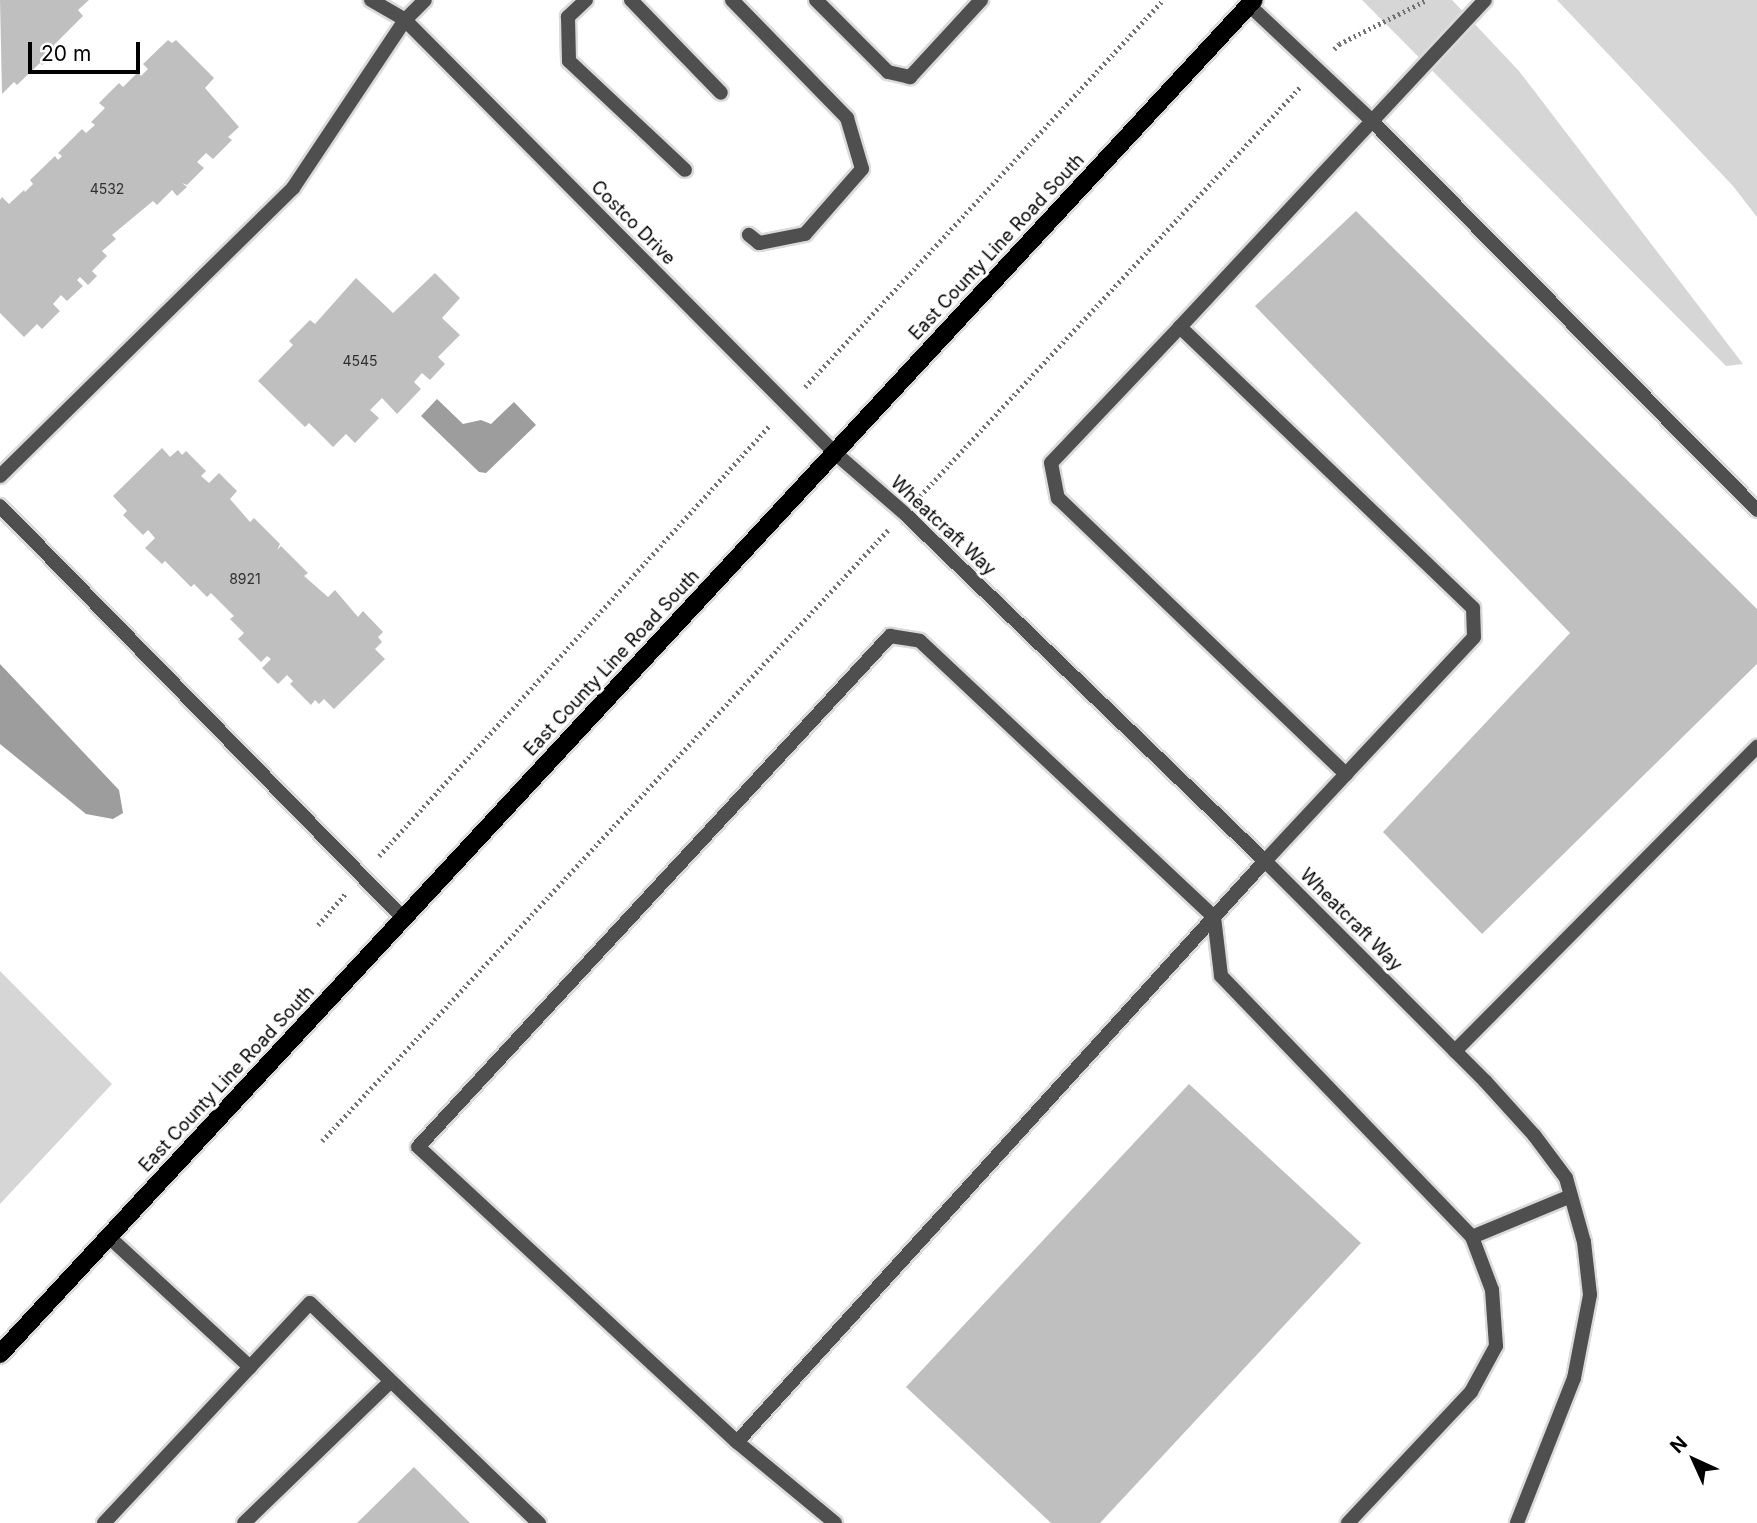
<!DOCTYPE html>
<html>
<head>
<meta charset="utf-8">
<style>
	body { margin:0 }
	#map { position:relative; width:1757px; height:1523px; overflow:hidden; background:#fff; font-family:Inter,sans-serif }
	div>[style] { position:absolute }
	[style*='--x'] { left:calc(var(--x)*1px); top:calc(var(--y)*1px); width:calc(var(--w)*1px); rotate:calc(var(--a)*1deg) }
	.green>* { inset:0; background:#d6d6d6 }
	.water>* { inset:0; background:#9d9d9d }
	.building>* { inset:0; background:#bfbfbf }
	.path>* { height:4.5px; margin-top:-2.25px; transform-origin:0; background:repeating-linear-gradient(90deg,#717171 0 2px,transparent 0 5.5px) }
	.roads { filter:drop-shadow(2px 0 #dbdbdb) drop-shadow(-2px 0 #dbdbdb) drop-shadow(0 2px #dbdbdb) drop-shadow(0 -2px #dbdbdb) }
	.service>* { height:14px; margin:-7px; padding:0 7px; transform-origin:7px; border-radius:7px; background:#4f4f4f }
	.primary>* { height:18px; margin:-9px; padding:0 9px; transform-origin:9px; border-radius:9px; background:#000 }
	span { translate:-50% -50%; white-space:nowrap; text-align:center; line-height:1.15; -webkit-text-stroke:6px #fff; paint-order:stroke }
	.number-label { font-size:14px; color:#303030 }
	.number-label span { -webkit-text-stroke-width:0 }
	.street-label { font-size:18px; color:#000 }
	.north { position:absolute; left:1659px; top:1425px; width:70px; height:70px; -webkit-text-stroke:5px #fff; paint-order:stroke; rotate:315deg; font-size:19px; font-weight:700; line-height:28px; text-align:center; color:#000 }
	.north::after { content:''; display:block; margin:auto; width:24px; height:32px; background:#000; clip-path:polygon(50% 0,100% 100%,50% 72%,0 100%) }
	.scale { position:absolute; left:28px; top:42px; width:112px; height:32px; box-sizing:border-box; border:4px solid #000; border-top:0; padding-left:9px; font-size:21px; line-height:24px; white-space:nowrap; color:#000; -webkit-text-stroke:5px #fff; paint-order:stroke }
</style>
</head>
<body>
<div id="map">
	<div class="green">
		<div style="clip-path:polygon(1362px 0,1452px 0,1519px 71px,1743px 364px,1726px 366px)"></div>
		<div style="clip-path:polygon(1557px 0,1757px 0,1757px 217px,1733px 186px)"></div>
		<div style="clip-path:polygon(0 971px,112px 1084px,0 1204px)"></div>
	</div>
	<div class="water">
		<div style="clip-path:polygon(437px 399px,463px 424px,481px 420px,491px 424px,514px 402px,536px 425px,486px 473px,479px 472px,421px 416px)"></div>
		<div style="clip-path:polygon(0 664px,119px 790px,123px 813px,113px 819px,86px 814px,0 744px)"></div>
	</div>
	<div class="building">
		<div style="clip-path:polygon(0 0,89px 0,78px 10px,83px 16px,54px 45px,58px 49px,42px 65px,40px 63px,17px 85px,14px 82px,2px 94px)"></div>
		<div style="clip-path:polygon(168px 40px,172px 43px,176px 40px,214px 78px,205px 88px,239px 127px,228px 137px,232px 140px,213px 159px,206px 153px,197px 162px,204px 168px,187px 185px,182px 183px,187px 187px,177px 196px,172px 190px,157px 205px,153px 201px,112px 235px,116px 239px,102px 251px,107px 256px,92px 271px,97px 276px,88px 285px,80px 277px,77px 280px,83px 286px,67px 301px,61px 295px,53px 304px,60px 311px,42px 329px,37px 324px,24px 337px,0 313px,0 200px,2px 197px,9px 204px,24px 190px,25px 192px,33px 184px,30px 180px,55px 156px,58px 160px,62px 156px,58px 153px,82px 129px,86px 133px,95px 125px,91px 122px,105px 108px,99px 103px,119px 83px,123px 87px,138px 72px,141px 76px,148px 69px,143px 64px)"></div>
		<div style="clip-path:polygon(1356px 211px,1757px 609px,1757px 664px,1482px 934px,1383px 832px,1570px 633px,1255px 306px)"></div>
		<div style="clip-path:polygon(435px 273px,460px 298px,442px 318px,460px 335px,438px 357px,445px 364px,430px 380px,422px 373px,414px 382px,421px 389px,397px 414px,382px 398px,370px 410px,379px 418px,355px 443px,346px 434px,333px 447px,309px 423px,305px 427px,258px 381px,293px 345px,289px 341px,310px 320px,315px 324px,356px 278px,393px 313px)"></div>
		<div style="clip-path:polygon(162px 448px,170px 457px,178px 450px,182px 455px,186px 451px,206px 471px,201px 476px,209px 483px,219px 473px,237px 491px,230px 499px,250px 522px,254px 518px,280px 544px,277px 550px,281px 546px,308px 573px,304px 576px,328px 597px,335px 590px,358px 617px,363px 611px,383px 632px,378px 637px,382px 642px,375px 649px,385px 659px,334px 709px,324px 699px,319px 704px,315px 700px,311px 705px,290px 684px,293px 681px,287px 675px,278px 684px,262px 668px,271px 659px,267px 656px,261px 662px,238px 639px,244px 633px,230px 619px,234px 616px,211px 593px,207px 597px,194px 584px,191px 587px,165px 561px,162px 564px,145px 548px,155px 538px,148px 530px,143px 535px,123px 515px,127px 511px,113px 496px)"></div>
		<div style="clip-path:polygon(1189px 1084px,1361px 1243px,1100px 1523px,1051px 1523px,906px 1387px)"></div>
		<div style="clip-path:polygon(414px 1467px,470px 1523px,357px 1523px)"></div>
	</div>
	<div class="path">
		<div style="--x:1334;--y:49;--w:7;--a:-45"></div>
		<div style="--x:1339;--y:44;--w:98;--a:-26.6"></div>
		<div style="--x:805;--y:387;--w:527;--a:-47.23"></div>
		<div style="--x:920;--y:496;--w:558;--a:-47.1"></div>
		<div style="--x:379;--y:856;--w:582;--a:-47.79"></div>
		<div style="--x:318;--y:925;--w:41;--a:-48.9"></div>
		<div style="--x:322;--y:1141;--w:833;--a:-47.19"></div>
	</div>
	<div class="roads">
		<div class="service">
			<div style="--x:371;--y:0;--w:39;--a:30"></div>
			<div style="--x:405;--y:20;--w:610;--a:45.2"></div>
			<div style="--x:835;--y:453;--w:91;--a:41"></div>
			<div style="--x:904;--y:513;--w:501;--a:43.95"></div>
			<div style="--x:1265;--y:861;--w:311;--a:45"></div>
			<div style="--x:1485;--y:1081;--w:73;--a:47.8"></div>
			<div style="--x:1534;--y:1135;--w:54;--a:53.3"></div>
			<div style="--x:1566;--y:1178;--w:66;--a:74.3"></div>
			<div style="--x:1584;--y:1242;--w:53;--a:83.5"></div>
			<div style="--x:1590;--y:1295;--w:85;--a:100.9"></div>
			<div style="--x:1574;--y:1378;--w:156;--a:111.5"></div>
			<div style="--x:586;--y:0;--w:25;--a:137"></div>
			<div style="--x:568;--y:17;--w:44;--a:88.7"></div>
			<div style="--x:569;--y:61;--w:159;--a:43.2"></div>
			<div style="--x:631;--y:0;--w:129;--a:45.9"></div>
			<div style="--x:732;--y:0;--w:165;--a:45.7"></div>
			<div style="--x:847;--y:118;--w:53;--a:73.6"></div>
			<div style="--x:862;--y:169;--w:86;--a:131.2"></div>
			<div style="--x:805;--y:234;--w:47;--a:168.9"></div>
			<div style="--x:759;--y:243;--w:13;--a:-141"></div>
			<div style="--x:816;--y:0;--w:102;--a:45"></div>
			<div style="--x:888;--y:72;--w:23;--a:13"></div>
			<div style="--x:910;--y:77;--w:105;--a:-47.3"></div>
			<div style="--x:1249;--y:5;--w:169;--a:43.3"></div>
			<div style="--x:1372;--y:121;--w:547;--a:45.3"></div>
			<div style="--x:1180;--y:327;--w:447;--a:-47"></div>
			<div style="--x:0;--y:476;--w:411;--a:-44.5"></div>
			<div style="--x:293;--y:188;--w:202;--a:-56.3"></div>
			<div style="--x:405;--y:20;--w:28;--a:-45"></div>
			<div style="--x:0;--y:506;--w:578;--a:45.63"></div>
			<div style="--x:1455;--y:1051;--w:429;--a:-45.2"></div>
			<div style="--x:109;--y:1237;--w:192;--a:42.7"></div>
			<div style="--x:1472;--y:1237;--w:107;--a:-22.5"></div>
			<div style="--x:737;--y:1442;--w:785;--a:-47.74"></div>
			<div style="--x:1265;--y:861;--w:119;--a:-47"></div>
			<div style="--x:1346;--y:774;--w:187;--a:-46.9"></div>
			<div style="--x:1474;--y:637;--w:29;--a:-92"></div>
			<div style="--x:1473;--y:608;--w:406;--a:-136.2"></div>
			<div style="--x:1180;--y:327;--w:187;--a:133.5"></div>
			<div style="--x:1051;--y:463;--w:36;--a:79"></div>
			<div style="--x:1058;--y:498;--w:399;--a:43.8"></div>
			<div style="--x:104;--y:1523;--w:301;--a:-46.9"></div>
			<div style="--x:310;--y:1303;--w:318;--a:43.9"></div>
			<div style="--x:244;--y:1523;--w:204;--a:-44"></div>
			<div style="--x:835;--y:1523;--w:127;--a:-140.4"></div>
			<div style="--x:737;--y:1442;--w:434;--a:-137.2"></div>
			<div style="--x:418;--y:1147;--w:696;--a:-47.27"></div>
			<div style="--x:890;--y:636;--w:30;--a:9"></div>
			<div style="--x:920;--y:641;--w:403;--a:43.2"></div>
			<div style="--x:1214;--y:917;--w:59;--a:83.2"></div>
			<div style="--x:1221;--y:976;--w:362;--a:46.1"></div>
			<div style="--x:1472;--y:1237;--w:57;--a:69.3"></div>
			<div style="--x:1492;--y:1290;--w:56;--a:85.9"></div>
			<div style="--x:1496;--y:1346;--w:52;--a:118.5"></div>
			<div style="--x:1471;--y:1392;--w:180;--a:133.2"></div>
		</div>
		<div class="primary">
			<div style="--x:0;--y:1354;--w:1845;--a:-47.2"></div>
		</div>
	</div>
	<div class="number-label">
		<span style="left:107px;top:189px">4532</span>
		<span style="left:360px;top:361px">4545</span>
		<span style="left:245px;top:579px">8921</span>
	</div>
	<div class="street-label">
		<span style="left:633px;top:223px;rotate:45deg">Costco Drive</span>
		<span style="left:997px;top:247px;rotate:-47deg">East County Line Road South</span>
		<span style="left:943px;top:526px;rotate:43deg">Wheatcraft Way</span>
		<span style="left:612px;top:663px;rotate:-47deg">East County Line Road South</span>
		<span style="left:1351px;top:920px;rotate:45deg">Wheatcraft Way</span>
		<span style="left:227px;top:1079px;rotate:-47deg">East County Line Road South</span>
	</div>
	<div class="north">N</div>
	<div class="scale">20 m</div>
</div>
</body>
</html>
